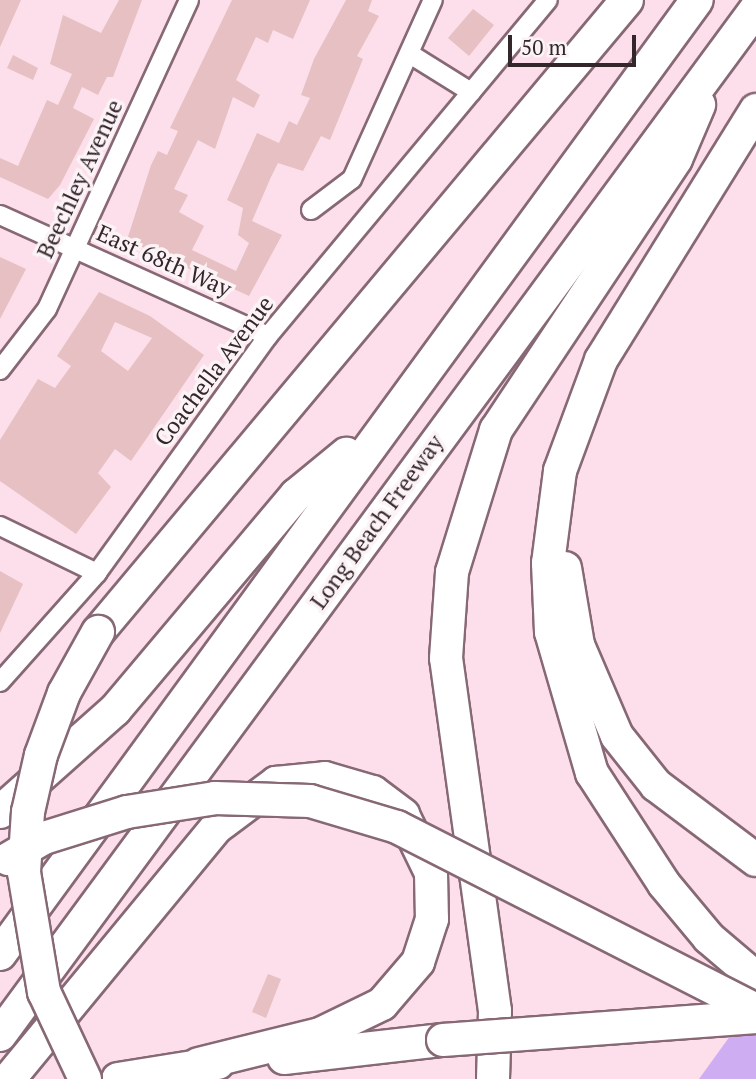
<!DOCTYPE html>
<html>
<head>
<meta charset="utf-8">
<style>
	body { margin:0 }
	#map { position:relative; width:756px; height:1079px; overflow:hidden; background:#fcdfea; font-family:"PT Serif",serif }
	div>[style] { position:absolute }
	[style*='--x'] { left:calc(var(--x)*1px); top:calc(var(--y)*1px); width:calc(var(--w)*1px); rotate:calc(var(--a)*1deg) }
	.water>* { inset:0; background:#cfadf2 }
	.building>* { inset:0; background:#e6c0c2 }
	.roads { filter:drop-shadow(2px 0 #876875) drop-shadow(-2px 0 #876875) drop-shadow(0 2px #876875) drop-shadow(0 -2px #876875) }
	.street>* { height:18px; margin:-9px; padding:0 9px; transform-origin:9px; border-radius:9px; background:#fff }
	.highway>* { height:32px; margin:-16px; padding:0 16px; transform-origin:16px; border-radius:16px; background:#fff }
	.bridges { filter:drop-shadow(2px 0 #876875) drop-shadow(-2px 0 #876875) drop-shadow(0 2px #876875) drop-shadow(0 -2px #876875) }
	.highway-bridge>* { height:32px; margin:-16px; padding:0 16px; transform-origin:16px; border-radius:16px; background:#fff }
	span { translate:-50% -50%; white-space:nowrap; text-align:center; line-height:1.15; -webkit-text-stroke:7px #fbf3f6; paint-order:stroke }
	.street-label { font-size:23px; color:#34272c }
	.scale { position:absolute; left:508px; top:35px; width:128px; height:32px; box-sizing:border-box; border:4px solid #34272c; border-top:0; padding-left:9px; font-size:21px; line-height:24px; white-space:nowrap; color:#34272c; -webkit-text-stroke:5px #fbf3f6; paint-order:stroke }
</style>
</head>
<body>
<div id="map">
	<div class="water">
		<div style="clip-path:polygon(756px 1000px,756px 1079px,699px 1079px)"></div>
	</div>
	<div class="building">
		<div style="clip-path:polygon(0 0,21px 0,0 47px)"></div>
		<div style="clip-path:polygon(119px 0,142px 0,113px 77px,107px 77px,98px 95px,82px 87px,73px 108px,94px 119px,60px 185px,48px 199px,0 177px,0 158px,18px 166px,47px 100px,58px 105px,72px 74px,50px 64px,63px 15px,101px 33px)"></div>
		<div style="clip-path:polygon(232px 0,310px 0,293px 39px,273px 30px,268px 43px,256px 37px,236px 80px,260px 95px,254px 108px,233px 97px,215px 149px,198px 140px,174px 189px,188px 195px,179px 212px,204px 226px,192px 250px,236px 271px,249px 243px,238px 235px,243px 208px,227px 200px,257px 133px,279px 143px,289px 121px,297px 125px,310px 98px,301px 95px,314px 59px,346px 0,372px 0,368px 11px,379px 16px,357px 56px,363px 59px,330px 140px,321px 136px,303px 171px,278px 163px,271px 177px,252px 221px,282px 235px,249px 296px,127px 240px,151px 165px,158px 151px,167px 155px,178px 131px,170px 128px)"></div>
		<div style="clip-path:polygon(473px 9px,494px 25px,469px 56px,448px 38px)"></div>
		<div style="clip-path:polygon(13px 55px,38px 68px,33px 80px,7px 68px)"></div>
		<div style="clip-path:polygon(0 257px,26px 269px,0 319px)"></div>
		<div style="clip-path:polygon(evenodd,99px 292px,150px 316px,204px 355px,131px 461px,115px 449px,98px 473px,111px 487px,76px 534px,0 481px,0 440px,38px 379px,55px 388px,71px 366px,57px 356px,99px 292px,115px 322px,152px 338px,128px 371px,101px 351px,115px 322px)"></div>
		<div style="clip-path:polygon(0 571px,23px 584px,0 633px)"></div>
		<div style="clip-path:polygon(268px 974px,281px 979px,266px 1018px,252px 1012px)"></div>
	</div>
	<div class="roads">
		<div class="street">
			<div style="--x:410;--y:54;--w:72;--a:31.9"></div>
			<div style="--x:311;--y:210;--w:51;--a:-37.1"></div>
			<div style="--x:352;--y:179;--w:196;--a:-65.7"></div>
			<div style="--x:0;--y:215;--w:294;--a:24.3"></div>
			<div style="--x:0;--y:370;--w:77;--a:-52.4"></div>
			<div style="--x:47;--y:309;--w:340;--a:-65.3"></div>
			<div style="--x:0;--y:526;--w:108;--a:25.9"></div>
			<div style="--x:0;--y:682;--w:146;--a:-48.3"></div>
			<div style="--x:97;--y:573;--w:292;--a:-54.2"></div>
			<div style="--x:268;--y:336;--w:437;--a:-50.2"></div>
		</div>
		<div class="highway">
			<div style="--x:756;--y:110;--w:294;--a:121.8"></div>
			<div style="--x:601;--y:360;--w:118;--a:110.3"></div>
			<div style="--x:560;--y:471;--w:93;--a:97.4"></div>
			<div style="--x:548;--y:563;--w:69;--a:87.5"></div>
			<div style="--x:551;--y:632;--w:147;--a:73.8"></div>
			<div style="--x:592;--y:773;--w:132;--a:57"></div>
			<div style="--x:664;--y:884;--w:70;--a:50.2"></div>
			<div style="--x:709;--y:938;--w:62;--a:40.4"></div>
			<div style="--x:565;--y:568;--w:78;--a:80.4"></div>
			<div style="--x:578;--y:645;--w:99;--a:66.8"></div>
			<div style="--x:617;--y:736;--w:63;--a:51.5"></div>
			<div style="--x:656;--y:785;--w:125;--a:36.9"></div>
			<div style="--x:98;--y:632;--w:824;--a:-50.07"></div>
			<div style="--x:0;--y:812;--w:154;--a:-41.6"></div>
			<div style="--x:115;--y:710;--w:281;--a:-49.9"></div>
			<div style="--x:296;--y:495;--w:65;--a:-39.4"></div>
			<div style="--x:0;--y:954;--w:1181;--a:-53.85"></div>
			<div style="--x:0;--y:1035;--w:1274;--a:-53.62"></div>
			<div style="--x:284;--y:1058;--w:160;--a:-6.5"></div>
			<div style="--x:9;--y:1079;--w:327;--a:-50.5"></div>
			<div style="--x:217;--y:827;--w:74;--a:-36.7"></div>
			<div style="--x:276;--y:783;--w:49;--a:-5.8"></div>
			<div style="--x:325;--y:778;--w:50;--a:16.3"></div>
			<div style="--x:373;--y:792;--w:38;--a:37"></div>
			<div style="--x:403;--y:815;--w:64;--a:64.2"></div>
			<div style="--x:431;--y:873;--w:46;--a:88.8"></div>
			<div style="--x:432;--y:919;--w:45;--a:108"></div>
			<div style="--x:418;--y:962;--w:55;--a:130.6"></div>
			<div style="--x:382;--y:1004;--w:69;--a:154.2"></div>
			<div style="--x:320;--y:1034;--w:125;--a:166.1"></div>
			<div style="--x:118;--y:1079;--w:101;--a:-9.1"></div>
			<div style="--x:493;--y:1079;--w:68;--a:-88.3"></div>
			<div style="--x:495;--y:1011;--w:356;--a:-97.9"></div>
			<div style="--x:446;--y:658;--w:86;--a:-86"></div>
			<div style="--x:452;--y:572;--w:149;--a:-72.8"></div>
			<div style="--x:496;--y:430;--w:325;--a:-56.4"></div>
			<div style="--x:676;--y:159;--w:59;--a:-66.9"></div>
		</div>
	</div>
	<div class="bridges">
		<div class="highway-bridge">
			<div style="--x:8;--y:859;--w:42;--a:-30.3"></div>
			<div style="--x:44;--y:838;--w:87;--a:-17.4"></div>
			<div style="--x:127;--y:812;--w:89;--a:-9"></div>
			<div style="--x:215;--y:798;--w:95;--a:1.8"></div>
			<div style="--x:310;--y:801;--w:91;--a:16.6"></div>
			<div style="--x:397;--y:827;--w:403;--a:27"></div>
			<div style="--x:443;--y:1040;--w:314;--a:-4.2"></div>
			<div style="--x:85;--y:1079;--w:96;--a:-115.2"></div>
			<div style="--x:44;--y:992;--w:122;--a:-99.5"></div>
			<div style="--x:24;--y:872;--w:60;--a:-86.2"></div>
			<div style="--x:28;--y:812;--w:58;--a:-77.2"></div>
			<div style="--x:41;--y:755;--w:66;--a:-69.6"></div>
			<div style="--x:64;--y:693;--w:70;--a:-60.9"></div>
		</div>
	</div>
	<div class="street-label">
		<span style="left:80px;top:179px;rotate:-65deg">Beechley Avenue</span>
		<span style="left:164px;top:261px;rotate:24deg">East 68th Way</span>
		<span style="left:214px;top:371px;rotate:-53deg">Coachella Avenue</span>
		<span style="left:377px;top:522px;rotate:-54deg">Long Beach Freeway</span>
	</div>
	<div class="scale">50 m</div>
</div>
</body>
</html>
